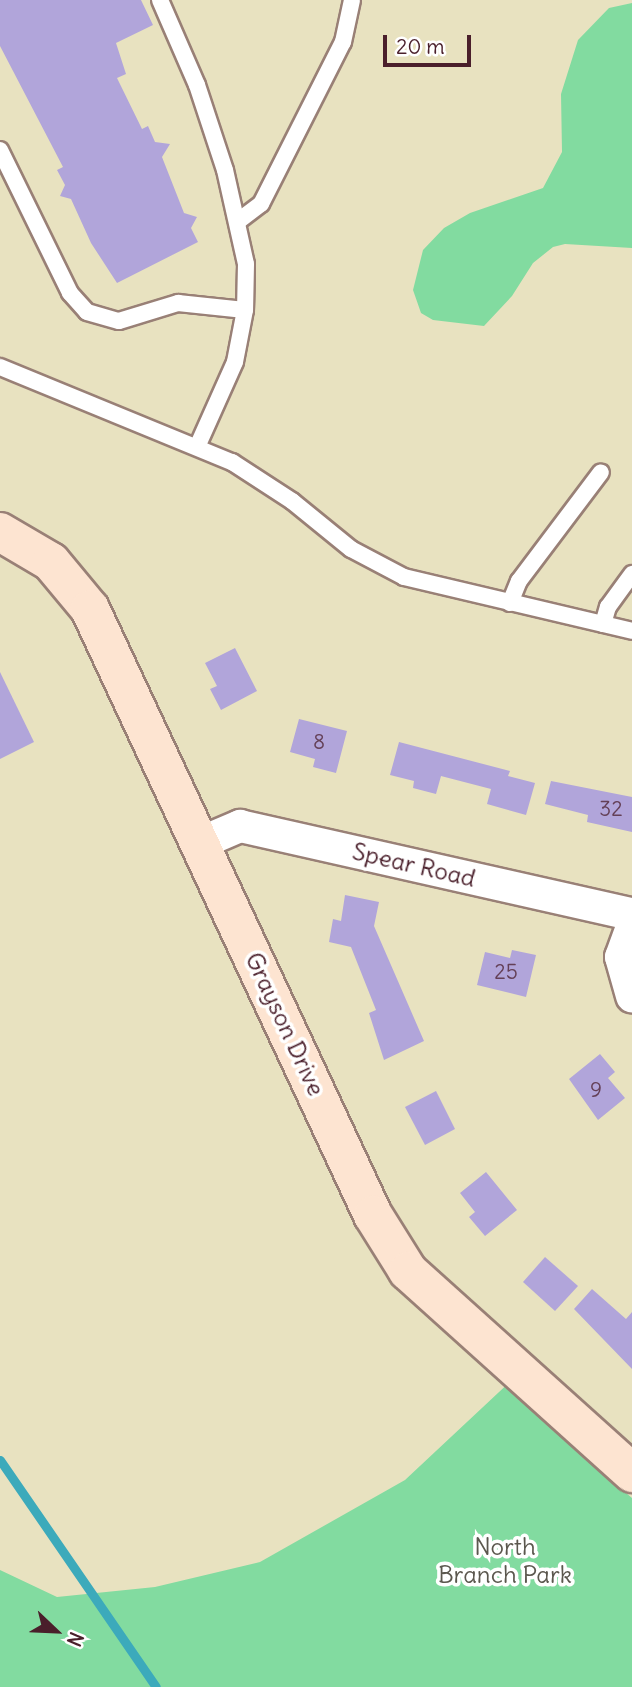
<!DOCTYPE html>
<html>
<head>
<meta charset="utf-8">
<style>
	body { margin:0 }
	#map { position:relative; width:632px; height:1687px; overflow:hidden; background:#e8e2c0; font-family:Delius,sans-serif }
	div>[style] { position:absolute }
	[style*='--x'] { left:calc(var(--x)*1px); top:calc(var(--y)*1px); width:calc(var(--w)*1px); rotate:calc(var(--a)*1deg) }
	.green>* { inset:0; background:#82dba0 }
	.stream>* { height:9px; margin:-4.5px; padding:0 4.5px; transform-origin:4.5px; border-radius:4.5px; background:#3caabb }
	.building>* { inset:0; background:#b1a5da }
	.roads { filter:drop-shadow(2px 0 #998076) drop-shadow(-2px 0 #998076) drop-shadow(0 2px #998076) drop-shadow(0 -2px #998076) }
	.lane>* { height:16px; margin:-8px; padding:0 8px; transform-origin:8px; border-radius:8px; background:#fff }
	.street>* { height:32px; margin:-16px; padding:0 16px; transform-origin:16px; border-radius:16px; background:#fff }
	.secondary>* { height:38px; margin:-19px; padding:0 19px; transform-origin:19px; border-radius:19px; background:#fde4d1 }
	span { translate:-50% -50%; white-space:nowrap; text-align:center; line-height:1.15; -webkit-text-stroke:7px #fff; paint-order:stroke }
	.number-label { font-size:21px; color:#644057 }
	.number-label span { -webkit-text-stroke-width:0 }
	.street-label { font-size:24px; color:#4a1f2b }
	.park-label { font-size:24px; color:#5b574e }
	.north { position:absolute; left:21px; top:1596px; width:70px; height:70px; -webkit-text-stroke:5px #fff; paint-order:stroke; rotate:113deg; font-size:19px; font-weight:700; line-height:28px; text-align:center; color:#4a1f2b }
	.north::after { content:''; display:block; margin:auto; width:24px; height:32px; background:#4a1f2b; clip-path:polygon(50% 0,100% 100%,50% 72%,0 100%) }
	.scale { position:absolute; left:383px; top:35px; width:88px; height:32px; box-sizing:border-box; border:4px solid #4a1f2b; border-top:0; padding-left:9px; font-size:21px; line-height:24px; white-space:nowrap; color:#4a1f2b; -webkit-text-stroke:5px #fff; paint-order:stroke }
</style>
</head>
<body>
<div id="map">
	<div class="green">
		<div style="clip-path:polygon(632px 3px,632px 248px,565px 244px,553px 247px,533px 263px,512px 296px,484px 326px,433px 320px,421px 313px,413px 290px,423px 250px,444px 228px,470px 213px,543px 188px,562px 152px,561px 94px,578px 40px,609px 8px)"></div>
		<div style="clip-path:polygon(531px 1362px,602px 1432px,585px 1458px,632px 1498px,632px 1687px,0 1687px,0 1570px,57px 1597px,155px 1587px,260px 1562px,405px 1480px)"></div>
	</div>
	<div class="stream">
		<div style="--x:0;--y:1460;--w:275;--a:55.5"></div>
	</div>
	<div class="building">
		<div style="clip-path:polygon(0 0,141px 0,153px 25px,116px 43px,126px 74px,117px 78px,142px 129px,148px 126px,155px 142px,170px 144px,162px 157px,184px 213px,197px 217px,191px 228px,198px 242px,117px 283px,91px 243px,71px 199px,60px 196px,65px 185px,57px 170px,63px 167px,0 46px)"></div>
		<div style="clip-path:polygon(235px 648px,257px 691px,221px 710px,210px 689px,217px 686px,205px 663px)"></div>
		<div style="clip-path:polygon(0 672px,34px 742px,0 759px)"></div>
		<div style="clip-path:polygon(299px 719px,347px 731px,336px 773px,313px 767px,315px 759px,290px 752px)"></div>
		<div style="clip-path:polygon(399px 742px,510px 771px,508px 776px,535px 783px,526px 815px,487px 804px,491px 789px,441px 776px,436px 794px,413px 788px,414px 781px,390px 775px)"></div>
		<div style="clip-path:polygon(551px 781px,632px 797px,632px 832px,587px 822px,588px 815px,545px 804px)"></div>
		<div style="clip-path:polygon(345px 895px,379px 902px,374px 926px,424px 1041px,384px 1060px,369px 1013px,376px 1010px,351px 947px,329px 942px,333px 919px,341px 921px)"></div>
		<div style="clip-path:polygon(512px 950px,536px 955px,526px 997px,477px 985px,485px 952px,510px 958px)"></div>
		<div style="clip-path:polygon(600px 1054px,615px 1072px,608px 1078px,625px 1098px,598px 1120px,569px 1079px)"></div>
		<div style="clip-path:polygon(436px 1091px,455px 1129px,425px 1145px,405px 1107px)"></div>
		<div style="clip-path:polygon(486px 1172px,517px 1210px,485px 1236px,469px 1217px,475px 1212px,460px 1193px)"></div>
		<div style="clip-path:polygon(545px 1257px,578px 1286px,555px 1311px,523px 1282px)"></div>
		<div style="clip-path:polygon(592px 1289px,626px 1319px,632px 1312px,632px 1369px,574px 1309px)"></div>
	</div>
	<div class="roads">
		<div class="lane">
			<div style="--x:160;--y:0;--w:93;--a:66.5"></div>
			<div style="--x:197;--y:85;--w:89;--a:71.8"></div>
			<div style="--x:225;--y:170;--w:96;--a:77.4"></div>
			<div style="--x:246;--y:264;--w:46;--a:91.2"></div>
			<div style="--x:245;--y:310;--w:53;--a:100.9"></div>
			<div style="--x:235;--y:362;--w:93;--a:114.1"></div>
			<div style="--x:0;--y:150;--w:159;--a:63.9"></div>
			<div style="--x:70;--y:293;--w:25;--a:48"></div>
			<div style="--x:87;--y:312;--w:33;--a:16"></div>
			<div style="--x:119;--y:321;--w:62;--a:-17"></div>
			<div style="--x:178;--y:303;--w:67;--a:6"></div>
			<div style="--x:237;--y:222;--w:30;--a:-37"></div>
			<div style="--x:261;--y:204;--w:182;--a:-63.2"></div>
			<div style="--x:343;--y:42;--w:43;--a:-77.9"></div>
			<div style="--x:0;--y:367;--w:251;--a:22.3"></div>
			<div style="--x:232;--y:462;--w:72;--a:33"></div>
			<div style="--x:292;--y:501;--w:76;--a:39.1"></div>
			<div style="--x:351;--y:549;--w:60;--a:27.8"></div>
			<div style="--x:404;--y:577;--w:234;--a:13.3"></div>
			<div style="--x:510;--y:603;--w:24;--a:-68"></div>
			<div style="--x:519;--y:581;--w:136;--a:-53"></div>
			<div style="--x:603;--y:624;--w:18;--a:-74"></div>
			<div style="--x:608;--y:607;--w:41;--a:-54"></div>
		</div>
		<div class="street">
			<div style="--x:198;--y:844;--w:46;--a:-23.2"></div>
			<div style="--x:240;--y:826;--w:402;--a:12.7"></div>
			<div style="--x:632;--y:927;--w:32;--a:110"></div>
			<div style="--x:621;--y:957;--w:41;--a:74.2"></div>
		</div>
		<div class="secondary">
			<div style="--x:0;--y:532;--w:59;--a:30.5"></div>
			<div style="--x:51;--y:562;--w:61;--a:50.3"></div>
			<div style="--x:90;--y:609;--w:669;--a:64.97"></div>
			<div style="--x:373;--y:1215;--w:66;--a:58"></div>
			<div style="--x:408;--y:1271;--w:302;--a:42"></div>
		</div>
	</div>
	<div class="number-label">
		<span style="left:319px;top:742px">8</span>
		<span style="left:611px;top:809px">32</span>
		<span style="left:506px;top:972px">25</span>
		<span style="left:596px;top:1090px">9</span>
	</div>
	<div class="street-label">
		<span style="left:414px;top:865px;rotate:13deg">Spear Road</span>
		<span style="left:285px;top:1024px;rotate:65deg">Grayson Drive</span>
	</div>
	<div class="park-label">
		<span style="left:505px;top:1561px">North<br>Branch Park</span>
	</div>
	<div class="north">N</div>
	<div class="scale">20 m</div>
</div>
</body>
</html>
